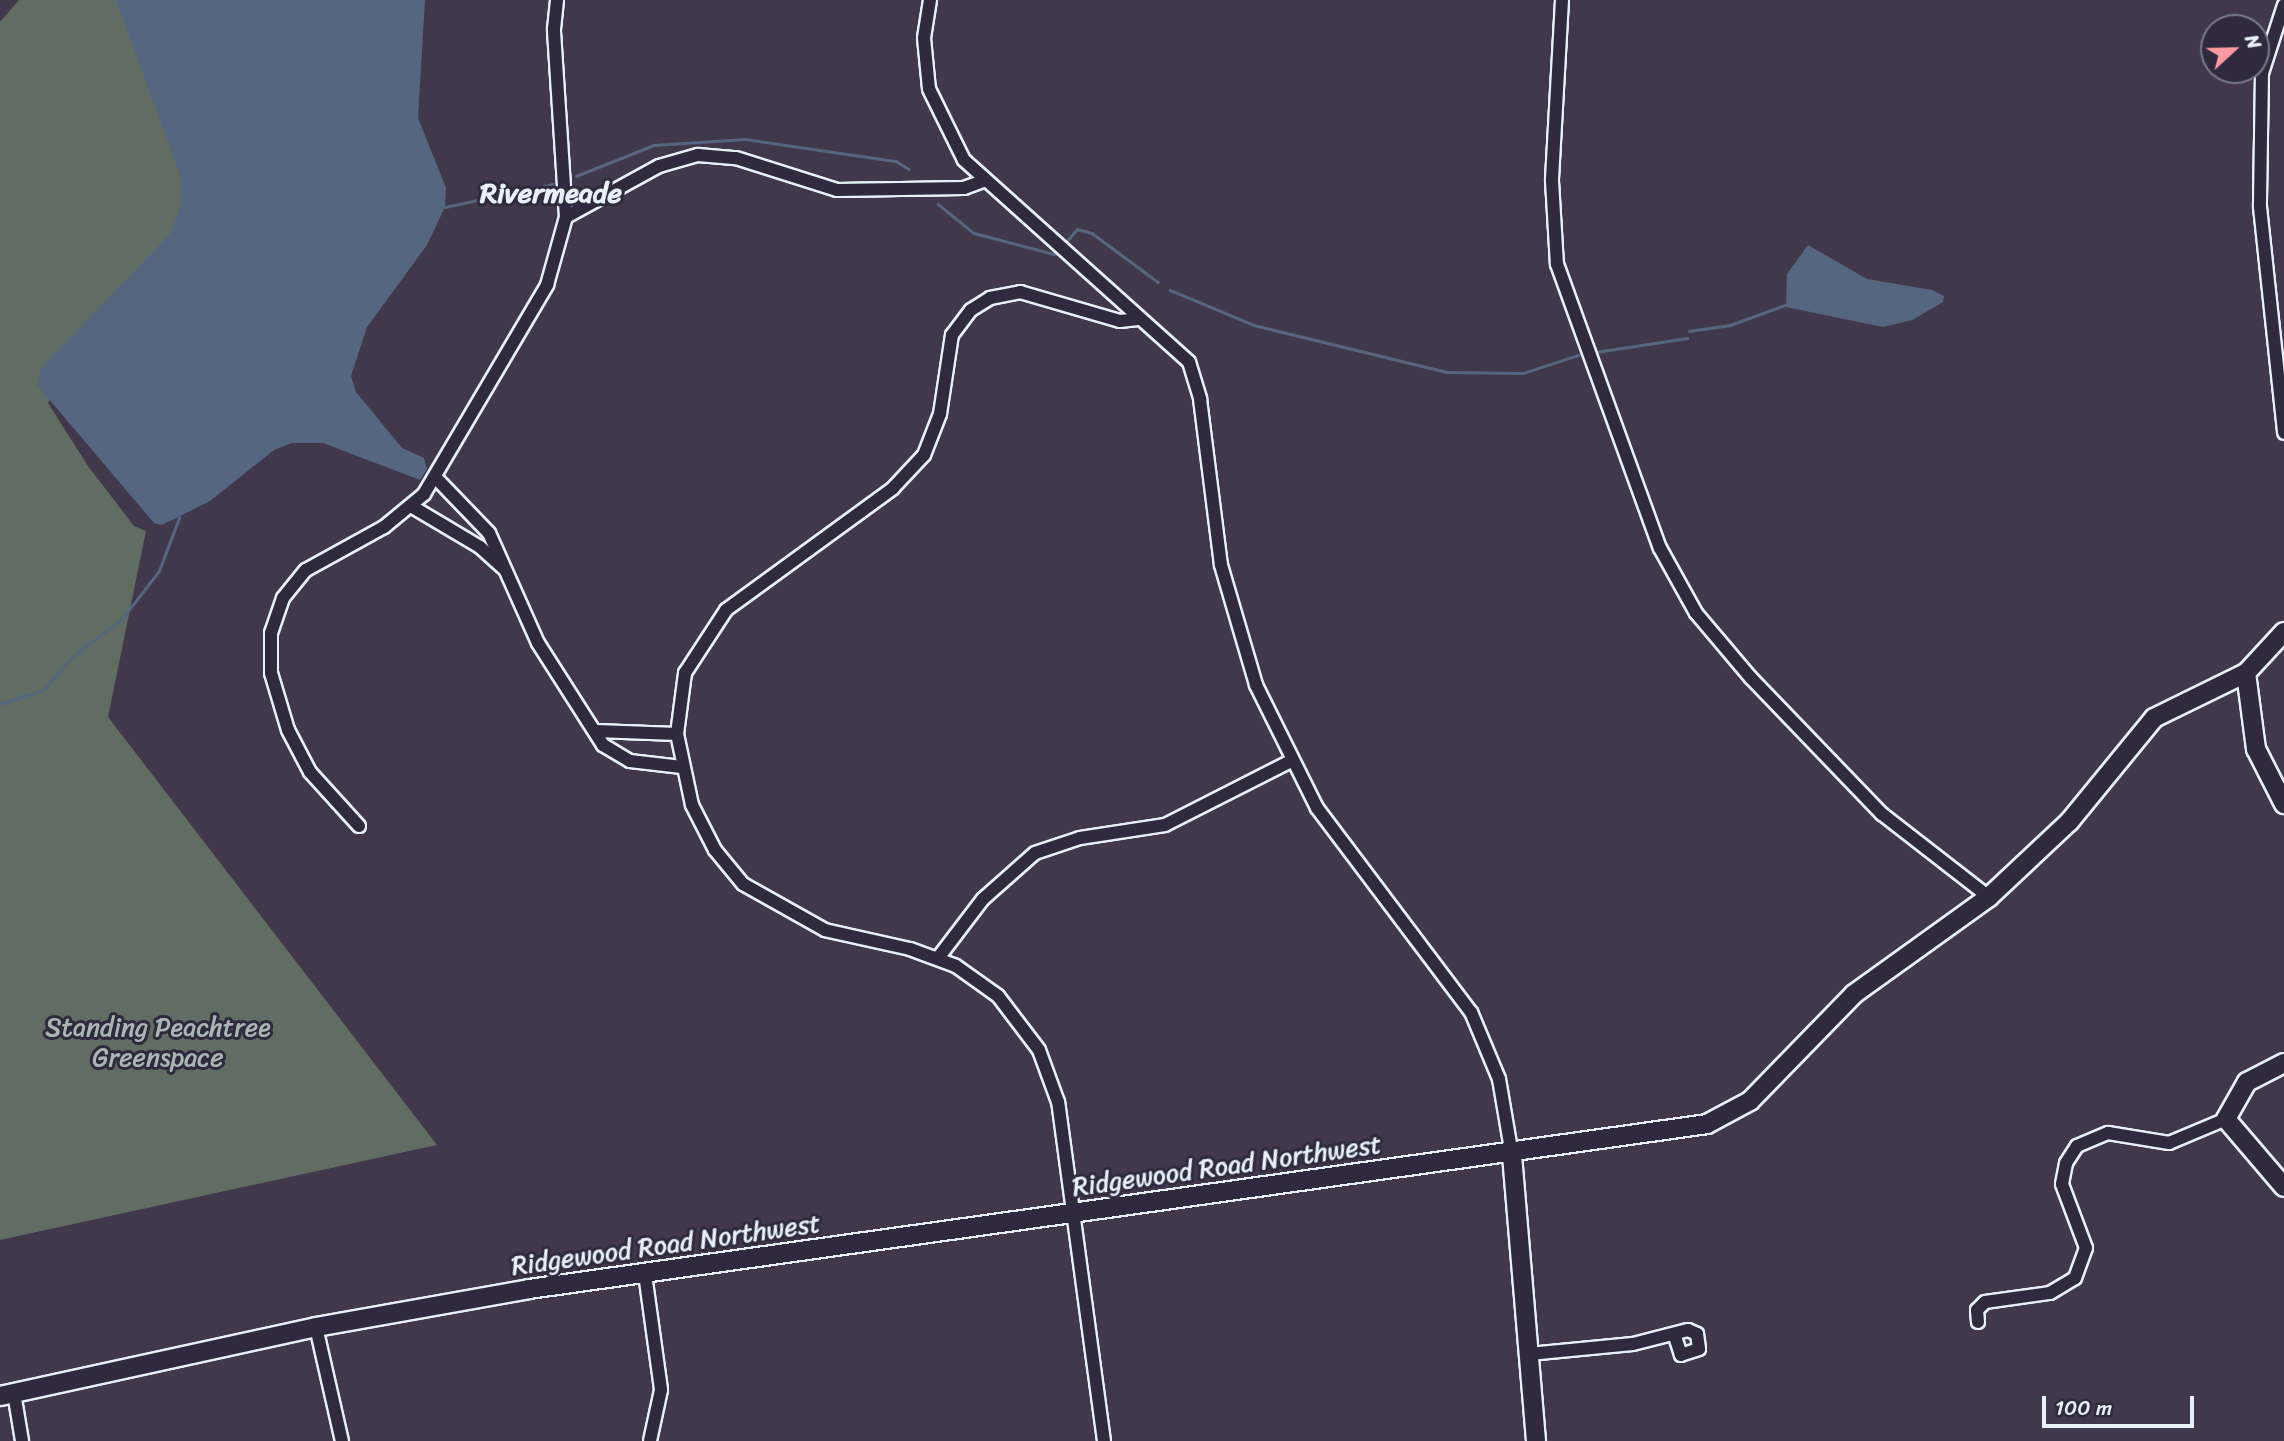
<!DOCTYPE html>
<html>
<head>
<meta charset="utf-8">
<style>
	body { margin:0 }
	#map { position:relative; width:2284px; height:1441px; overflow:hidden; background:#42384b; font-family:Sriracha,sans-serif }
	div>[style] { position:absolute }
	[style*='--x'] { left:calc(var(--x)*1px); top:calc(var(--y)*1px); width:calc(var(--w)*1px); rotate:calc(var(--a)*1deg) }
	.green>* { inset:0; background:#616d62 }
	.water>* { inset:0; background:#556780 }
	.stream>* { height:2.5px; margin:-1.25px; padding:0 1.25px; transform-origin:1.25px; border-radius:1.25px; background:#556780 }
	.roads { filter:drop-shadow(2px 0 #e8f1f8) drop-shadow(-2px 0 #e8f1f8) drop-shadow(0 2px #e8f1f8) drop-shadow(0 -2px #e8f1f8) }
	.street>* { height:12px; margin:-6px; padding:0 6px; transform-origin:6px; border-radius:6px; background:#2f2a3d }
	.secondary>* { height:18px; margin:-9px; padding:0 9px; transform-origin:9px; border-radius:9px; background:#2f2a3d }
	span { translate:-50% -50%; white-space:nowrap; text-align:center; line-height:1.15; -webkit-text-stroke:6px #2f2a3d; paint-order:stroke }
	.park-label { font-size:26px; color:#abb6b4 }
	.street-label { font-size:26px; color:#e8f1f8 }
	.neighbourhood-label { font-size:28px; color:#e8f1f8; font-weight:700 }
	.north { position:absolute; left:2200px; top:14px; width:70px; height:70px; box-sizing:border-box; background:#2f2a3d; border:2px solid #797a88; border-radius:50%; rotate:68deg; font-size:19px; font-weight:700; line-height:28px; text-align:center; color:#e8f1f8 }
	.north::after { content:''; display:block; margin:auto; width:24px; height:32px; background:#ff9aa2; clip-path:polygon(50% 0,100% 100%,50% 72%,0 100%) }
	.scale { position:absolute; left:2042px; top:1396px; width:152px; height:32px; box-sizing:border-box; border:4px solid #e8f1f8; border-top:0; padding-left:9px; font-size:21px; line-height:24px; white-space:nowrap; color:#e8f1f8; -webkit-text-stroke:5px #2f2a3d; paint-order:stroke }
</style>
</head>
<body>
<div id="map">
	<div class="green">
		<div style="clip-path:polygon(19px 0,151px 0,182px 167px,184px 225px,112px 297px,48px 403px,88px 466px,134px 526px,146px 531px,108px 717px,437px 1145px,0 1240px,0 22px)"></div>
	</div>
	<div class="water">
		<div style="clip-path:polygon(116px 0,425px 0,418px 118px,446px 188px,445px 207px,427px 245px,367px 327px,351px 376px,356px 392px,402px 448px,424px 458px,427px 469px,420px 480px,323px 443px,292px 443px,274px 450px,210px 501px,162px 525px,154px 523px,37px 385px,41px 368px,170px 234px,181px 205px,180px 175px)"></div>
		<div style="clip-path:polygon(1808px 245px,1867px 279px,1932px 290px,1944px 296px,1943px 302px,1912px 320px,1883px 327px,1786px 307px,1787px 274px)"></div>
	</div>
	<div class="stream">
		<div style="--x:576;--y:176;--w:84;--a:-21.7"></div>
		<div style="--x:654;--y:145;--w:91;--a:-3.8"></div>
		<div style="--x:745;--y:139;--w:153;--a:8.3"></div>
		<div style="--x:896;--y:161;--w:15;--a:32"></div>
		<div style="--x:938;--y:204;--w:46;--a:38.9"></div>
		<div style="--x:974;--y:233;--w:83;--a:14.7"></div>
		<div style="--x:445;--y:207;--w:110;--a:-12"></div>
		<div style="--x:1065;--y:243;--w:18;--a:-49"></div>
		<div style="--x:1077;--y:229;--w:16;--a:15"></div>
		<div style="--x:1092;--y:233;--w:82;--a:36.6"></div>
		<div style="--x:1170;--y:290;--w:91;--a:22.6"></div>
		<div style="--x:1254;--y:325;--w:199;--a:13.7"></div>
		<div style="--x:1447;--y:372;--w:76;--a:0.8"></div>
		<div style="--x:1523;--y:373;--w:58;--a:-18.1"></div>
		<div style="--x:1689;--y:331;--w:41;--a:-8.3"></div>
		<div style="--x:1730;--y:325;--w:59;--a:-20"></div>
		<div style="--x:1596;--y:352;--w:92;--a:-8.7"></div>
		<div style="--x:0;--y:704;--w:45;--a:-18"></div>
		<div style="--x:43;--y:690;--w:45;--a:-48.6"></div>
		<div style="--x:73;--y:656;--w:61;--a:-37.1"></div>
		<div style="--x:122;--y:619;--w:61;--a:-52.4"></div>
		<div style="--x:159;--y:571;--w:57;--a:-69.3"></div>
	</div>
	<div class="roads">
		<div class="street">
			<div style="--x:930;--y:0;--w:38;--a:99"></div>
			<div style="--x:924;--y:38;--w:51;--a:84.4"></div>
			<div style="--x:929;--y:89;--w:79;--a:63.8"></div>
			<div style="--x:964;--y:160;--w:302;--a:41.9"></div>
			<div style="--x:1189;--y:362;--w:39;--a:73"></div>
			<div style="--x:1200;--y:399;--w:167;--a:82.8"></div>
			<div style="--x:1221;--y:565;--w:125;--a:73.7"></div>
			<div style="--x:1256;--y:685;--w:137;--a:63.6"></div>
			<div style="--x:1317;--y:808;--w:256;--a:53"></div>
			<div style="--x:1471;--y:1012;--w:73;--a:67.3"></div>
			<div style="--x:1499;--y:1079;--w:77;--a:80.3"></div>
			<div style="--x:1562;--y:0;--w:181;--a:93.2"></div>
			<div style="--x:1552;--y:181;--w:83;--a:86.6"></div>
			<div style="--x:1557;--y:264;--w:302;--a:70.1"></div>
			<div style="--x:1660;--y:548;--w:74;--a:61"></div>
			<div style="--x:1696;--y:613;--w:85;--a:49.8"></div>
			<div style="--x:1751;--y:678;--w:189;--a:46.1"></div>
			<div style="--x:1882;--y:814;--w:135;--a:37.8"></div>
			<div style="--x:2284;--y:5;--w:71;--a:107.9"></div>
			<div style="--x:2262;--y:73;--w:134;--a:90.9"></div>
			<div style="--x:2260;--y:207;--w:227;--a:83.9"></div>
			<div style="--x:566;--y:217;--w:106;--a:-28.7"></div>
			<div style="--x:659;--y:166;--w:41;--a:-15.8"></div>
			<div style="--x:698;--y:155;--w:38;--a:5"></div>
			<div style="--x:736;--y:158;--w:106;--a:17.6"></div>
			<div style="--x:837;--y:190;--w:127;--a:-0.9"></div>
			<div style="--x:964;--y:188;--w:20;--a:-20"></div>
			<div style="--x:436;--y:478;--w:76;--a:46.1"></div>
			<div style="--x:489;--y:533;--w:120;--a:66"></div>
			<div style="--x:538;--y:643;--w:121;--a:57.5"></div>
			<div style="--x:603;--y:745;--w:31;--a:31"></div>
			<div style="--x:630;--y:761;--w:52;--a:6.6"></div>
			<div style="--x:411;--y:506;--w:80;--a:30.7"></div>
			<div style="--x:480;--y:547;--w:31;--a:42"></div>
			<div style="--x:596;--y:731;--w:81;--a:2.1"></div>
			<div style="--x:359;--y:826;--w:73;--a:-132.2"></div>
			<div style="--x:310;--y:772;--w:47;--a:-117.6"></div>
			<div style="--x:288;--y:730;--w:59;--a:-106.6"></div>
			<div style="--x:271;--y:673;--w:40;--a:-90"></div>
			<div style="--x:271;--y:633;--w:37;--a:-71"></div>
			<div style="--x:283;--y:598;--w:36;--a:-51"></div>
			<div style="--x:306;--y:570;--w:89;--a:-28.9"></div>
			<div style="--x:384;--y:527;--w:52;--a:-39.5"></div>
			<div style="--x:424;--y:494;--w:243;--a:-59.5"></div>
			<div style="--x:547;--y:285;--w:71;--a:-74.4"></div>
			<div style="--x:566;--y:217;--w:188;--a:-93.7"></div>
			<div style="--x:554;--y:29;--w:29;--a:-84"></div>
			<div style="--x:938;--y:958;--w:74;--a:-52.7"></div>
			<div style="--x:983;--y:899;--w:69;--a:-41.5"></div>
			<div style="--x:1035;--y:853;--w:47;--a:-18.4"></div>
			<div style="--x:1080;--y:838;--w:86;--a:-8.7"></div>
			<div style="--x:1165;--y:825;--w:141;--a:-26.9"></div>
			<div style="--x:645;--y:1274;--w:117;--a:82.1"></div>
			<div style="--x:661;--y:1390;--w:52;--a:102.2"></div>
			<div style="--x:1978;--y:1322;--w:12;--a:-95"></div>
			<div style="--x:1977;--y:1310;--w:11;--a:-45"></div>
			<div style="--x:1985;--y:1302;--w:66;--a:-7.9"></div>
			<div style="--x:2050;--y:1293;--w:29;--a:-31"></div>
			<div style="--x:2075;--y:1278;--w:32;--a:-70"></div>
			<div style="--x:2086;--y:1248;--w:68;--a:-110.6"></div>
			<div style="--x:2062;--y:1184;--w:21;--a:-79"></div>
			<div style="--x:2066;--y:1163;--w:20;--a:-57"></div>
			<div style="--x:2077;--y:1146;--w:34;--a:-23"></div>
			<div style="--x:2108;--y:1133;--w:62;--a:9.3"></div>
			<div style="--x:2169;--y:1143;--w:62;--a:-22.8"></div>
			<div style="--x:316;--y:1327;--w:117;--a:77.2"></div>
			<div style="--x:1529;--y:1354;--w:104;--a:-5.5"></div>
			<div style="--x:1633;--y:1344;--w:57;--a:-14.3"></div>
			<div style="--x:1688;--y:1330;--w:10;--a:24"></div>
			<div style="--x:1697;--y:1334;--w:15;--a:82"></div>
			<div style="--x:1699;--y:1349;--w:19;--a:162"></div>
			<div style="--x:1681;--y:1355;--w:19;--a:-108"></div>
			<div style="--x:14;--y:1393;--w:49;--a:80.5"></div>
			<div style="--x:1104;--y:1441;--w:342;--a:-97.7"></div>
			<div style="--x:1058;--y:1102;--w:55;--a:-110.1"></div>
			<div style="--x:1039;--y:1050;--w:68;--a:-127.2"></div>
			<div style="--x:998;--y:996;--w:52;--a:-144.5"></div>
			<div style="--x:956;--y:966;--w:49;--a:-159.7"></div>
			<div style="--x:910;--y:949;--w:87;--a:-167.4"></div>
			<div style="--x:825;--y:930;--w:94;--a:-150.7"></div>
			<div style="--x:743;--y:884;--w:44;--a:-129.5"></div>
			<div style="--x:715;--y:850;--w:51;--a:-117.1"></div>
			<div style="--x:692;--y:805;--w:73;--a:-101.9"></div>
			<div style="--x:677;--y:734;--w:62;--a:-82.5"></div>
			<div style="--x:685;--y:673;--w:75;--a:-56.9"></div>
			<div style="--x:726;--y:610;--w:207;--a:-36.1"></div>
			<div style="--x:893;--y:488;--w:45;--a:-46.8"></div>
			<div style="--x:924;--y:455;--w:44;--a:-68.7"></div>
			<div style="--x:940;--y:414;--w:80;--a:-81.4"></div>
			<div style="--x:952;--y:335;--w:31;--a:-53"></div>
			<div style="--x:971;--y:310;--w:22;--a:-32"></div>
			<div style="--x:990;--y:298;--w:31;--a:-11"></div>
			<div style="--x:1020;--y:292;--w:104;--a:16.2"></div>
			<div style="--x:1120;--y:321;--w:18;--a:-6"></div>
		</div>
		<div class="secondary">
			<div style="--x:2246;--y:673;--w:77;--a:82.5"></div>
			<div style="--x:2256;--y:749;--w:62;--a:63"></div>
			<div style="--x:2284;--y:1063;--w:42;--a:152.8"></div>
			<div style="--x:2247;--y:1082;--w:43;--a:119.6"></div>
			<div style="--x:2226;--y:1119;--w:89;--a:49.5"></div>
			<div style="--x:1512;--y:1155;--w:287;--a:85.2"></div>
			<div style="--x:0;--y:1396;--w:323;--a:-12.3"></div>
			<div style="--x:316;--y:1327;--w:216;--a:-10.1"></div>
			<div style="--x:529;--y:1289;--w:1189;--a:-7.97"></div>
			<div style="--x:1707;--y:1124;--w:49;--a:-28.1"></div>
			<div style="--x:1750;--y:1101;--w:149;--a:-45.8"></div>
			<div style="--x:1854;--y:994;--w:166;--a:-35.7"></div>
			<div style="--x:1989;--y:897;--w:110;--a:-43.2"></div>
			<div style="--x:2069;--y:822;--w:134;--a:-50.7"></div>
			<div style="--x:2154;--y:718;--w:102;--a:-26.1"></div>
			<div style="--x:2246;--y:673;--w:56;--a:-47.2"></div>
		</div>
	</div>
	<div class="park-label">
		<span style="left:158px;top:1043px">Standing Peachtree<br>Greenspace</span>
	</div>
	<div class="street-label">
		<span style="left:1227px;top:1166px;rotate:-8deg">Ridgewood Road Northwest</span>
		<span style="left:666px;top:1245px;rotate:-8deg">Ridgewood Road Northwest</span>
	</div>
	<div class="neighbourhood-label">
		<span style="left:551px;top:193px">Rivermeade</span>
	</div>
	<div class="north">N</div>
	<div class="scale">100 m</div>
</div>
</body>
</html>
